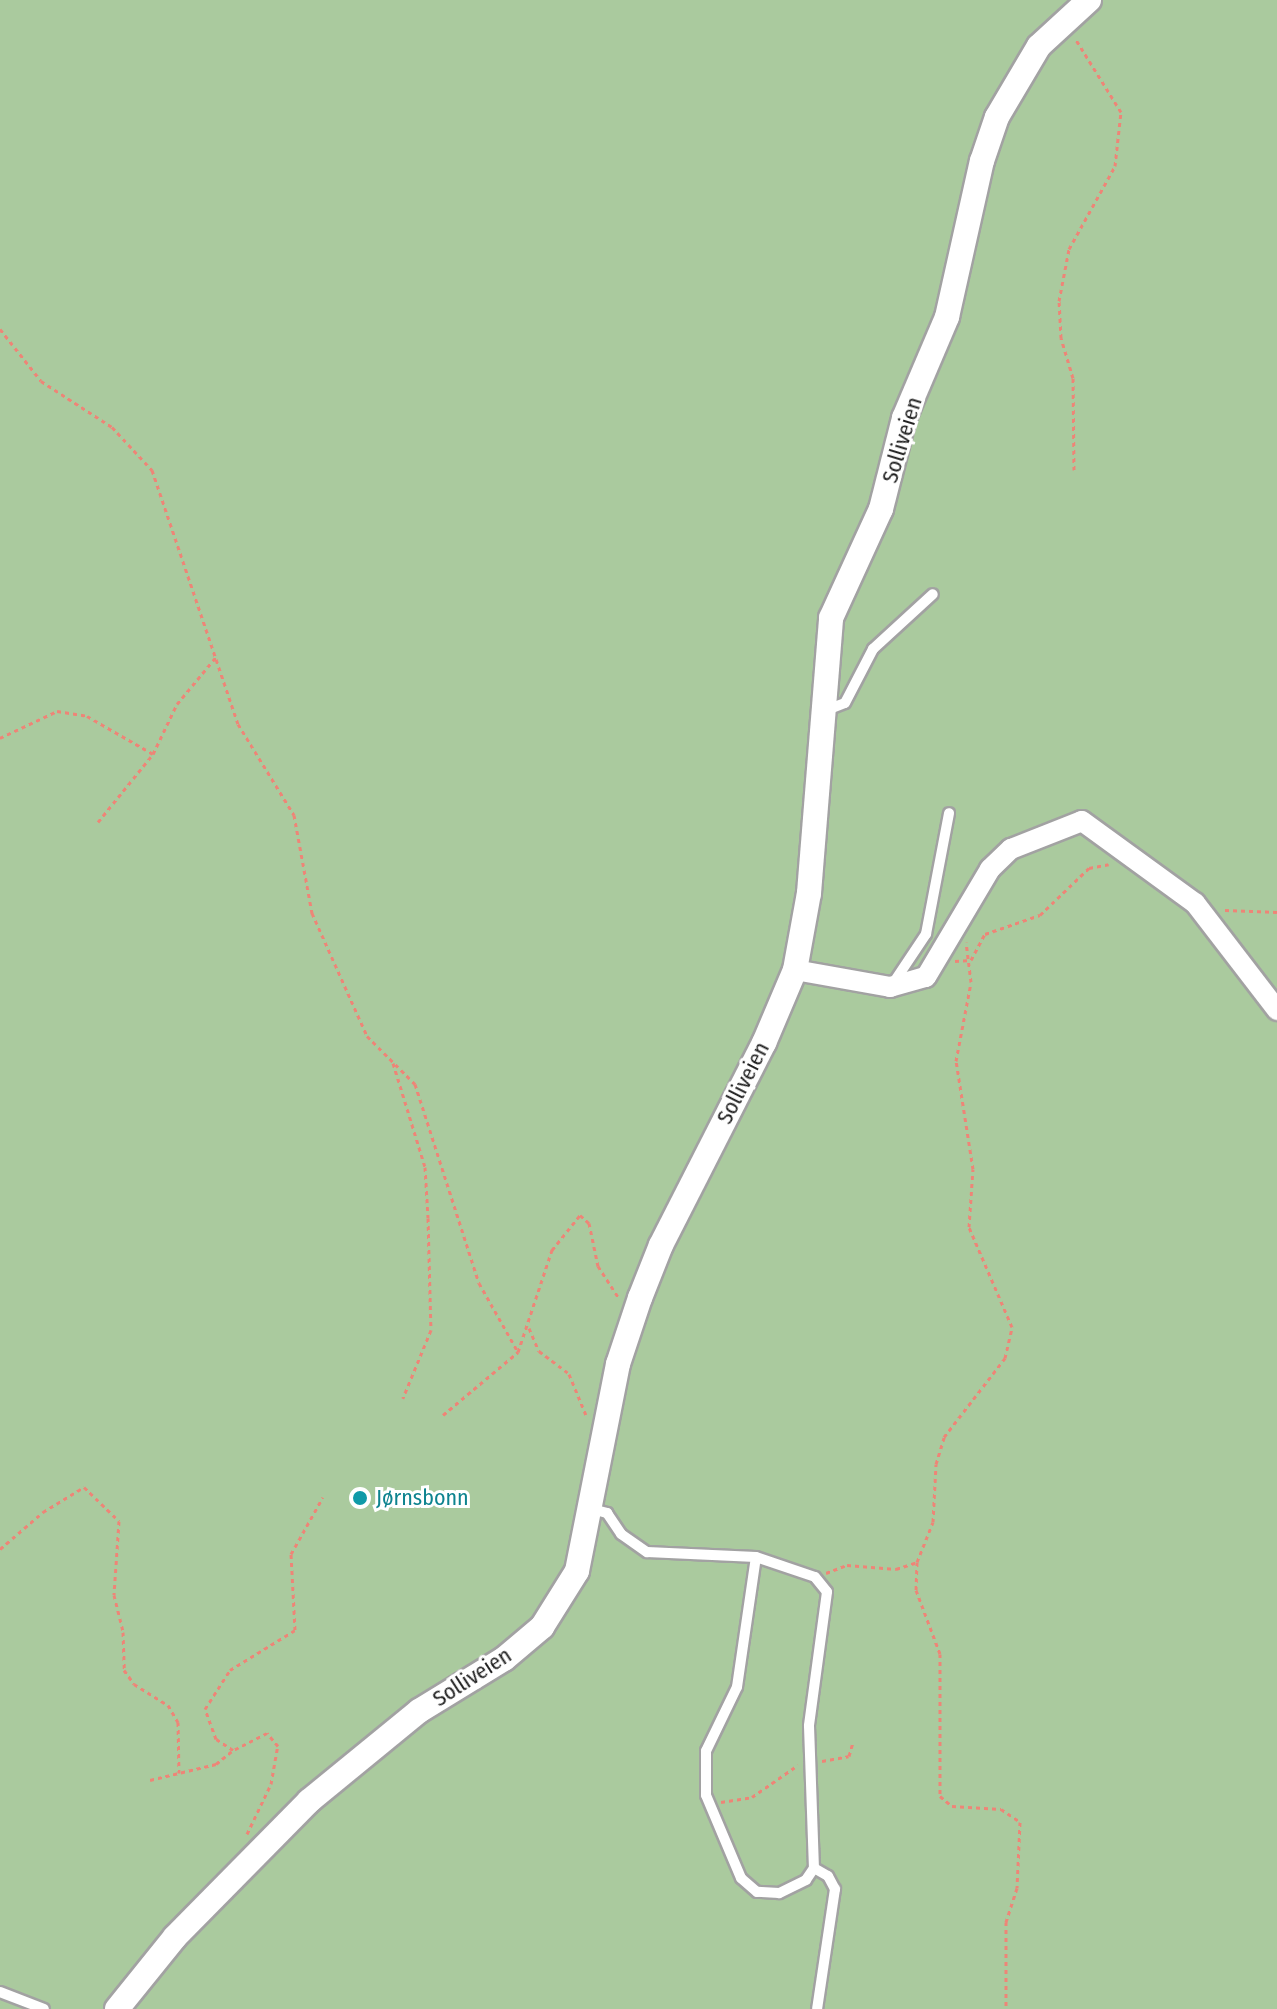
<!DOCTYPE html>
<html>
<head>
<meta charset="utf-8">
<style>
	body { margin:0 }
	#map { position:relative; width:1277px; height:2009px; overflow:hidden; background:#eeebe5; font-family:"Fira Sans Condensed",sans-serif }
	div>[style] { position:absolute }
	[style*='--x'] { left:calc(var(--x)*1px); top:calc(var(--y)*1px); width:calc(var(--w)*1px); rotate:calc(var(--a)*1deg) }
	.forest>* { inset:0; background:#aaca9e }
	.path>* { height:3px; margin-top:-1.5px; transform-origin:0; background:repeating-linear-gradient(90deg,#ee8577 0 4px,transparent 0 8px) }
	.roads { filter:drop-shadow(2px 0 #a2a2a2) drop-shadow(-2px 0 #a2a2a2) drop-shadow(0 2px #a2a2a2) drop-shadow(0 -2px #a2a2a2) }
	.service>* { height:10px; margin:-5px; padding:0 5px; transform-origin:5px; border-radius:5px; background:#fff }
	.minor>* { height:20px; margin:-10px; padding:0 10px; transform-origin:10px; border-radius:10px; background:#fff }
	.tertiary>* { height:24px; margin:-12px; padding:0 12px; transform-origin:12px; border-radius:12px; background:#fff }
	.dots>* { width:22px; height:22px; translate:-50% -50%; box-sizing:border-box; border:4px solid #fff; border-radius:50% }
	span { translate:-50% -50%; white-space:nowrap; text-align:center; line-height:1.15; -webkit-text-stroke:6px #fff; paint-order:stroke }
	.street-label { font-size:22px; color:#1e1e1e }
	.culture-label { font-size:22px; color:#0d838f }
	.left { translate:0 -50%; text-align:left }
</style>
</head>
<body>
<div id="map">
	<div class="forest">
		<div style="clip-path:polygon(0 0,1277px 0,1277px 2009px,0 2009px)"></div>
	</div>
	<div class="path">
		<div style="--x:0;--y:329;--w:66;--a:51.7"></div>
		<div style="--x:41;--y:381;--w:85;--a:32.9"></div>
		<div style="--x:112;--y:427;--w:59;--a:47.1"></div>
		<div style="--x:152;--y:470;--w:268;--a:71.3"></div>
		<div style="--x:238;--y:724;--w:107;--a:58.4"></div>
		<div style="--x:294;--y:815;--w:100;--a:79.6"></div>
		<div style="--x:312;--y:913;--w:135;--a:65.9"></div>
		<div style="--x:367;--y:1036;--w:68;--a:45"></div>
		<div style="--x:415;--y:1084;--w:209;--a:72.2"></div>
		<div style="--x:479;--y:1283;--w:79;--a:60.5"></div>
		<div style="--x:1074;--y:470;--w:92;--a:-90.6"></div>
		<div style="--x:1073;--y:378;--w:42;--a:-106.7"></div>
		<div style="--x:1061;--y:338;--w:37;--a:-93"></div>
		<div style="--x:1059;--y:301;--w:53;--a:-79.1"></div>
		<div style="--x:1069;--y:249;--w:95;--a:-61"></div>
		<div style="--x:1115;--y:166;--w:54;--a:-83.7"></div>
		<div style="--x:1121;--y:112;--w:87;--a:-121.9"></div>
		<div style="--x:0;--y:738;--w:63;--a:-25.3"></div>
		<div style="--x:57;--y:711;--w:30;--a:9"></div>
		<div style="--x:87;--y:716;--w:76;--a:29.9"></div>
		<div style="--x:98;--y:822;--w:87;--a:-51"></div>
		<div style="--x:153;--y:754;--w:55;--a:-64.4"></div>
		<div style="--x:177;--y:704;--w:61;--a:-50.3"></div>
		<div style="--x:1225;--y:910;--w:52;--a:2.2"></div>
		<div style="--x:971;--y:960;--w:30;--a:-62"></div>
		<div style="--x:985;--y:934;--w:58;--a:-19.1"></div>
		<div style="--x:1040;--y:915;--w:68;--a:-43.8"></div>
		<div style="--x:1089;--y:868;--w:20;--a:-11"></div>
		<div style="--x:955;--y:961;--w:16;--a:-4"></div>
		<div style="--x:393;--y:1063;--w:109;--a:72.9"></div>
		<div style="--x:425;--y:1167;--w:51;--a:86.6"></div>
		<div style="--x:428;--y:1218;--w:112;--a:88.5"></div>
		<div style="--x:431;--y:1330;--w:74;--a:112.4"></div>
		<div style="--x:529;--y:1328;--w:25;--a:67"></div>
		<div style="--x:539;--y:1351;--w:38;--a:37"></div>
		<div style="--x:569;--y:1374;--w:44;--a:67.5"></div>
		<div style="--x:443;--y:1415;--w:98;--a:-40"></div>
		<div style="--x:518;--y:1352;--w:108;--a:-71.6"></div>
		<div style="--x:552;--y:1250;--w:45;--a:-51.3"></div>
		<div style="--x:580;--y:1215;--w:12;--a:42"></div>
		<div style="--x:589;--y:1223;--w:44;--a:78.2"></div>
		<div style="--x:598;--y:1266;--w:37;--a:57"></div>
		<div style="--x:0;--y:1549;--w:57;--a:-40.7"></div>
		<div style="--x:43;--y:1512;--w:48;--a:-31.4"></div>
		<div style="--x:84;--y:1487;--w:49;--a:44.2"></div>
		<div style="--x:119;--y:1521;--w:74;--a:93.9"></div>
		<div style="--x:114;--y:1595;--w:38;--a:76"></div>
		<div style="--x:123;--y:1632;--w:38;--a:88"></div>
		<div style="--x:124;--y:1670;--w:17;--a:54"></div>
		<div style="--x:134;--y:1684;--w:40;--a:32"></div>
		<div style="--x:168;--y:1705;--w:20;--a:60"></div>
		<div style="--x:178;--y:1722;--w:51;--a:88.9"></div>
		<div style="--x:917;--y:1562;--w:28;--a:92"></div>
		<div style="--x:916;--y:1590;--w:68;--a:69.4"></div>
		<div style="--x:940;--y:1654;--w:142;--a:90"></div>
		<div style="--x:940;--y:1796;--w:16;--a:40"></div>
		<div style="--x:952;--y:1806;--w:49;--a:3.5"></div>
		<div style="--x:1001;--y:1809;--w:23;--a:34"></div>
		<div style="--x:1020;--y:1822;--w:66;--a:92.6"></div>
		<div style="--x:1017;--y:1888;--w:36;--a:108"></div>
		<div style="--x:1006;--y:1922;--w:87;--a:90"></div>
		<div style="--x:826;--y:1573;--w:22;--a:-21"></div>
		<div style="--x:847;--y:1565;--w:49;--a:4.7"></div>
		<div style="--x:896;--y:1569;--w:22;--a:-18"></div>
		<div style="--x:917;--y:1562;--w:43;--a:-68.2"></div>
		<div style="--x:933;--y:1522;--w:58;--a:-87"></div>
		<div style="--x:936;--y:1464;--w:28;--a:-73"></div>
		<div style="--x:944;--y:1437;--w:100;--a:-52.3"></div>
		<div style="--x:1005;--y:1358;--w:32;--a:-77"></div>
		<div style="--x:1012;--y:1327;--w:109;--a:-113.3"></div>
		<div style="--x:969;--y:1227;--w:58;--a:-86.1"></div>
		<div style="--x:973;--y:1169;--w:109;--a:-98.9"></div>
		<div style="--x:956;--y:1061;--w:80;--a:-79.2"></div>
		<div style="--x:971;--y:982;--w:40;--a:-97.1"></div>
		<div style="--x:822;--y:1761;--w:27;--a:-10"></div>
		<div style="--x:849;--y:1756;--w:15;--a:-74"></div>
		<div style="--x:150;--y:1780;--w:68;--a:-13.6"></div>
		<div style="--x:216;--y:1764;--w:22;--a:-39"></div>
		<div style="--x:721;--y:1802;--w:31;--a:-9"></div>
		<div style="--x:752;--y:1797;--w:56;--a:-34.8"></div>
		<div style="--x:247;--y:1834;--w:55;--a:-64.4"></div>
		<div style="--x:271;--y:1784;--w:39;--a:-80"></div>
		<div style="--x:278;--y:1746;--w:17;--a:-130"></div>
		<div style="--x:267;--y:1733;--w:38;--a:153"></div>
		<div style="--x:233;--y:1750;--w:20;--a:-147"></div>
		<div style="--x:216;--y:1739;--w:32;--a:-110"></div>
		<div style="--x:205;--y:1709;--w:46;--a:-57.3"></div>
		<div style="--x:230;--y:1670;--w:76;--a:-31.6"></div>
		<div style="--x:295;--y:1630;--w:76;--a:-93"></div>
		<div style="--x:291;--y:1554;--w:65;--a:-60.7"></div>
	</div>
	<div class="roads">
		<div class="service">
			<div style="--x:824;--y:711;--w:22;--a:-21"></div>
			<div style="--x:845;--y:703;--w:61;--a:-62.6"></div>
			<div style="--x:873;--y:649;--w:81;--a:-42.5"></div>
			<div style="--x:894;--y:982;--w:58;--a:-56.3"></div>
			<div style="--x:926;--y:934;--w:123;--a:-79.2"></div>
			<div style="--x:592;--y:1509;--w:16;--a:15"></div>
			<div style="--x:607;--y:1513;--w:25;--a:56"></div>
			<div style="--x:621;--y:1534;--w:32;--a:35"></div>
			<div style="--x:647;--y:1552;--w:109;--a:2.6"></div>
			<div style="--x:756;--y:1557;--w:62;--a:18.7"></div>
			<div style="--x:815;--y:1577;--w:19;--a:51"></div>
			<div style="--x:827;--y:1592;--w:135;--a:97.7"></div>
			<div style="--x:809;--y:1726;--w:142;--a:88"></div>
			<div style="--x:814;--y:1868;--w:14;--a:124"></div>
			<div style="--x:806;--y:1880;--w:30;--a:154"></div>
			<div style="--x:779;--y:1893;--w:22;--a:-177"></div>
			<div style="--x:757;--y:1892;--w:21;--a:-139"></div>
			<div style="--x:741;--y:1878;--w:90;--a:-112.9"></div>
			<div style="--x:706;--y:1795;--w:44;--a:-90"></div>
			<div style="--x:706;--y:1751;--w:71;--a:-64.2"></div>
			<div style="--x:737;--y:1687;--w:131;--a:-81.7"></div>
			<div style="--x:814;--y:1868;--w:16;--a:30"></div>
			<div style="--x:828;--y:1876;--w:15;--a:62"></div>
			<div style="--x:835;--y:1889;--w:121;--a:98.5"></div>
			<div style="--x:0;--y:1992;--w:47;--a:21.1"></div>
		</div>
		<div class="minor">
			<div style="--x:795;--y:970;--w:97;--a:10.1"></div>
			<div style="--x:890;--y:987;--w:37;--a:-16"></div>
			<div style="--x:926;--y:977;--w:126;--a:-59.3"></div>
			<div style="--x:990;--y:869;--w:29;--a:-44"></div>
			<div style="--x:1011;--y:849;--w:76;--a:-21.5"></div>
			<div style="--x:1082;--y:821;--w:140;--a:36"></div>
			<div style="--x:1195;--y:903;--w:135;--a:52.5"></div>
		</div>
		<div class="tertiary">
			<div style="--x:117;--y:2009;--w:92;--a:-51.1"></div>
			<div style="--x:175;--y:1937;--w:191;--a:-45.4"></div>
			<div style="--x:309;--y:1801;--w:142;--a:-39.3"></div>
			<div style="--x:419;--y:1711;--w:100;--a:-31.5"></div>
			<div style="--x:504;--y:1659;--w:50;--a:-40.1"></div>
			<div style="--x:542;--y:1627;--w:66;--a:-58"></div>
			<div style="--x:577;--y:1571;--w:211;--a:-78.8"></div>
			<div style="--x:618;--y:1364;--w:70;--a:-71.6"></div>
			<div style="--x:640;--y:1298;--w:57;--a:-68.4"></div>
			<div style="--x:661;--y:1245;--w:227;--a:-63"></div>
			<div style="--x:764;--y:1043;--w:79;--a:-67"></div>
			<div style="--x:795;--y:970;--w:78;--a:-79.7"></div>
			<div style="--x:809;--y:893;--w:276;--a:-85.4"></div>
			<div style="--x:831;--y:618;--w:120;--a:-65.4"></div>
			<div style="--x:881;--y:509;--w:94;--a:-75.8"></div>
			<div style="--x:904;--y:418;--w:110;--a:-66.9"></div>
			<div style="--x:947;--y:317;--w:160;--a:-77.4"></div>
			<div style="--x:982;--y:161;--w:46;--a:-71.2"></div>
			<div style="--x:997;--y:117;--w:82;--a:-59.4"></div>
			<div style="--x:1039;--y:46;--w:68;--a:-42.6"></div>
		</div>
	</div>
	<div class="dots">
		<div style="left:360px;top:1498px;background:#0f9aa8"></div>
	</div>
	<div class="street-label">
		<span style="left:902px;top:440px;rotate:-73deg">Solliveien</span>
		<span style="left:743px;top:1083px;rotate:-63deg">Solliveien</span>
		<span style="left:472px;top:1677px;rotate:-33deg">Solliveien</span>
	</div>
	<div class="culture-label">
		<span class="left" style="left:376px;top:1498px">Jørnsbonn</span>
	</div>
</div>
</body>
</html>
